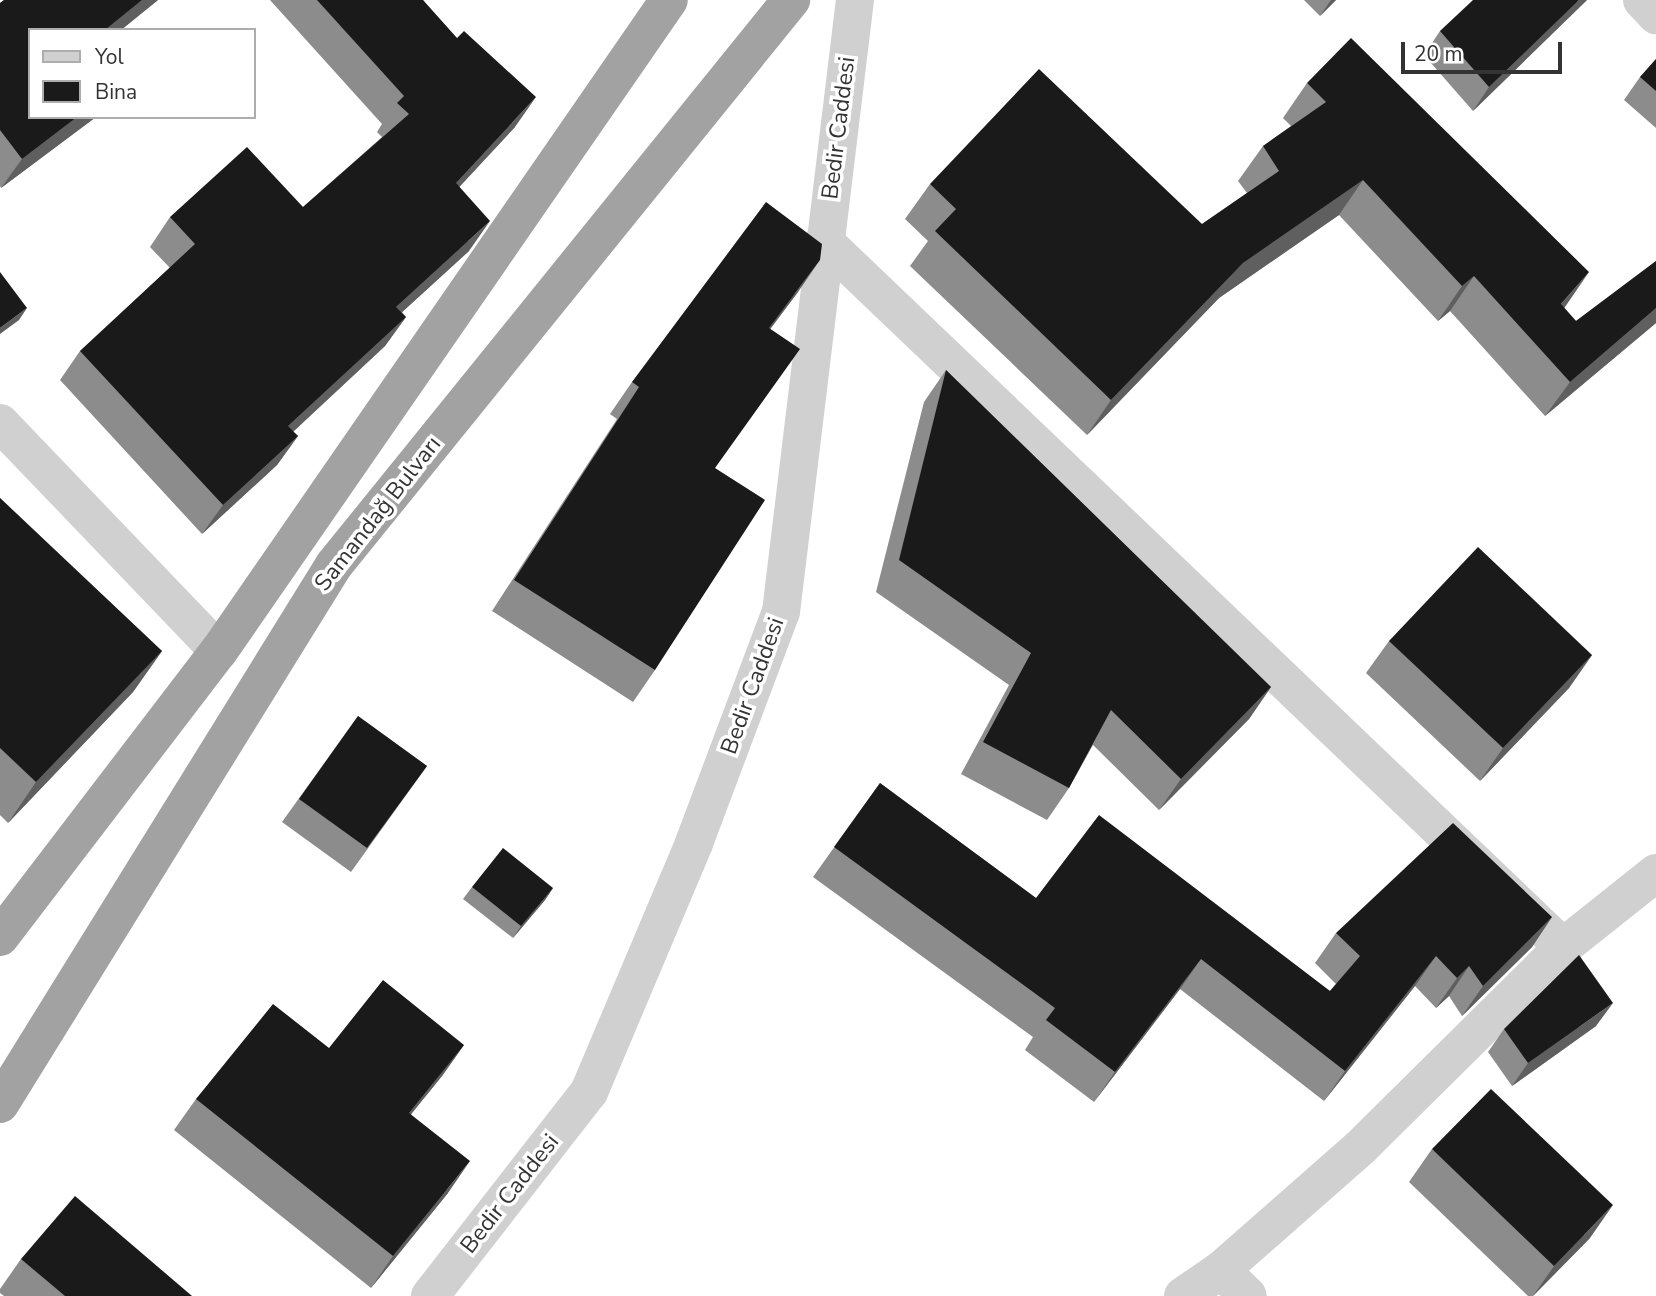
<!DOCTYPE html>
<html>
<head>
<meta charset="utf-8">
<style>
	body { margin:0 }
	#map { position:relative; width:1656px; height:1296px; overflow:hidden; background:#fff; font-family:"Nunito Sans",sans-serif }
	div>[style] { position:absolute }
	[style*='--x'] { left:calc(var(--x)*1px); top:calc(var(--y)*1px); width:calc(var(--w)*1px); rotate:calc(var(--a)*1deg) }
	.minor>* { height:38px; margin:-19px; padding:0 19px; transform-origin:19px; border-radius:19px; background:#d0d0d0 }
	.trunk>* { height:38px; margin:-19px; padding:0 19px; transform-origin:19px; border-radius:19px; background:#a2a2a2 }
	.wall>* { inset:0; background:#8c8c8c }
	.shaded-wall>* { inset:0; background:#5f5f5f }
	.building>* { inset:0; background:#1a1a1a }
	span { translate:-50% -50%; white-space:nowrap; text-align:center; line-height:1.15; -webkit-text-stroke:7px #fff; paint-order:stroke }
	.street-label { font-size:23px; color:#333 }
	.legend { position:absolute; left:28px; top:28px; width:228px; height:91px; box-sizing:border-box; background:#fff; border:2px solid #adadad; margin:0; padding:9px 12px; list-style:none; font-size:21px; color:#333 }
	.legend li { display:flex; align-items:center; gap:14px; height:35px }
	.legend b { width:35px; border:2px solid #adadad }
	.scale { position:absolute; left:1401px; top:42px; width:161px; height:32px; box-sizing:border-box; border:4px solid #333; border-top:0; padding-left:9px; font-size:21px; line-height:24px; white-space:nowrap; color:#333; -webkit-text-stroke:5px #fff; paint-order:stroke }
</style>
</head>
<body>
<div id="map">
	<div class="minor">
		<div style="--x:1642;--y:0;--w:21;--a:47"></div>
		<div style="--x:824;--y:241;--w:1022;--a:43.69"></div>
		<div style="--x:1563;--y:947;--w:284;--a:135.3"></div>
		<div style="--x:1361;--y:1147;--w:186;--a:138.7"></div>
		<div style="--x:1221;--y:1270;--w:46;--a:145.6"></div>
		<div style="--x:0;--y:423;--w:316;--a:46.2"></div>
		<div style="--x:1563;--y:947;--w:119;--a:-38.5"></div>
		<div style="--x:1221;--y:1270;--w:37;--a:44"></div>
		<div style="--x:430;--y:1296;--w:259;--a:-52.1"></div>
		<div style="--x:589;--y:1092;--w:270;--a:-67.1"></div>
		<div style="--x:694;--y:843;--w:247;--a:-69.4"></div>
		<div style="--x:781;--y:612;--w:616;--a:-83.11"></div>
	</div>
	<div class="trunk">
		<div style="--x:0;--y:937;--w:360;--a:-52.6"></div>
		<div style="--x:219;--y:651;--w:791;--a:-55.35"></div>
		<div style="--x:0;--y:1104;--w:634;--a:-58.21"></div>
		<div style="--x:334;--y:565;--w:727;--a:-51.03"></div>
	</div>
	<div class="wall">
		<div style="clip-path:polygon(4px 0,158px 0,121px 30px,30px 30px,30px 117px,96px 117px,1px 188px,0 186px,0 3px)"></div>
		<div style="clip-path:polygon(270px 0,423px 0,515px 127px,459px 187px,469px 251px,402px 312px,406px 317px,385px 346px,293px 432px,298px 436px,277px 465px,202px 534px,60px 380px,80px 351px,170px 268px,150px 247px,170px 217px,303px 207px,382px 137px,377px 132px,382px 124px)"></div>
		<div style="clip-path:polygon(1304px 0,1336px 0,1320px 16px)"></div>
		<div style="clip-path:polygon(1587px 0,1473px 111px,1424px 55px,1440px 31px)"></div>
		<div style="clip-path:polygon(1656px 59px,1656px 128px,1624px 100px,1640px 77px)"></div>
		<div style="clip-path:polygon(1307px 83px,1564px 308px,1576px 321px,1656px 261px,1656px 323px,1545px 416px,1450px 311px,1438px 321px,1339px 215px,1219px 298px,1087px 435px,910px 266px,928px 241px,905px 219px,930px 184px,1202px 224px,1247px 193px,1238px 181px,1263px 146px,1291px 126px,1283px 118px)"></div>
		<div style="clip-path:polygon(798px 292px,770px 329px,715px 468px,655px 670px,633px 702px,492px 611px,617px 419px,610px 414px,632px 382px)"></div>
		<div style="clip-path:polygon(946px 370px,1271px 687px,1249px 719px,1159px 810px,1093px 745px,1069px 788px,1047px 820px,961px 774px,1009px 685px,876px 592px,924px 402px)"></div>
		<div style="clip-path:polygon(0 498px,162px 651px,133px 692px,8px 823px,0 815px)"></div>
		<div style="clip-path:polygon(1389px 641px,1592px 655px,1569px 688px,1480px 781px,1366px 673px)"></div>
		<div style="clip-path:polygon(358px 716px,427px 766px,351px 872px,282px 822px)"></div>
		<div style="clip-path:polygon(880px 783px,1036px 898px,1330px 991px,1336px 984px,1315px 963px,1336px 933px,1552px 917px,1532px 947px,1462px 1016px,1449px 996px,1436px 1008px,1415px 986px,1324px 1101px,1180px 989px,1094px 1102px,1025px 1050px,1033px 1037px,813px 877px)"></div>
		<div style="clip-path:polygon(472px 887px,553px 888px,545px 900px,513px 938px,463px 899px)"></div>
		<div style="clip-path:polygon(1596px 1026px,1512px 1086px,1488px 1052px,1504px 1029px)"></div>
		<div style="clip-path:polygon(464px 1045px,442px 1076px,411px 1114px,448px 1193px,371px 1288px,174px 1130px,196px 1099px,329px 1048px)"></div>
		<div style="clip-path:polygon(1432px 1149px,1590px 1238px,1533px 1296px,1528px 1296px,1409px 1182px)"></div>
		<div style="clip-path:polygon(21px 1259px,192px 1296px,4px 1296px,0 1293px,0 1289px)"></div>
	</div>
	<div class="shaded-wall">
		<div style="clip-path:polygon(142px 0,158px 0,121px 30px,105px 30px)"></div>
		<div style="clip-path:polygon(1331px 0,1336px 0,1320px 16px)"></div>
		<div style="clip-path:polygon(1579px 0,1587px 0,1473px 111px,1489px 87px)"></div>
		<div style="clip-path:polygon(536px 97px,515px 127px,436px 212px,456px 183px)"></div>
		<div style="clip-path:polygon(77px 117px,96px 117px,1px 188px,22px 159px)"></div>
		<div style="clip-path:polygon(1363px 180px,1339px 215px,1219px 298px,1087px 435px,1111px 400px,1243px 263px)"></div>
		<div style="clip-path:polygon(490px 221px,469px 251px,376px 336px,396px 307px)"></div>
		<div style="clip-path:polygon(820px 260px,798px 292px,747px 360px,769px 328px)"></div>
		<div style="clip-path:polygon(1589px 272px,1565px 307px,1536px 339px,1561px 304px)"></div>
		<div style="clip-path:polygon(1474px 276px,1450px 311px,1438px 321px,1462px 286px)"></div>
		<div style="clip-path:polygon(27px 308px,19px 320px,0 334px,0 328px)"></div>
		<div style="clip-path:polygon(1656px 308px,1656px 323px,1545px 416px,1570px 382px)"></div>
		<div style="clip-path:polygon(406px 317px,385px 346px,268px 455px,288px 426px)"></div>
		<div style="clip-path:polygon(298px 436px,277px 465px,202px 534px,223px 505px)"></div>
		<div style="clip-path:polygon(162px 651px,133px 692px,8px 823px,36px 782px)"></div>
		<div style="clip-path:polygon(1592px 655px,1569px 688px,1480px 781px,1503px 748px)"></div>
		<div style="clip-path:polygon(1271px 687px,1249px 719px,1159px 810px,1181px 779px)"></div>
		<div style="clip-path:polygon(553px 888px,545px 900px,513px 938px,521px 926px)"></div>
		<div style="clip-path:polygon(1552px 917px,1532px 947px,1462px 1016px,1483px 986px)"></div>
		<div style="clip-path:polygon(1436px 956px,1415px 986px,1324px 1101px,1345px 1071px)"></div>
		<div style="clip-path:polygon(1201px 959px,1180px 989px,1094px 1102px,1115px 1072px)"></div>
		<div style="clip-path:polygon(1469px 966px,1449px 996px,1436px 1008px,1457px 978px)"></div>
		<div style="clip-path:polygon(1613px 1003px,1596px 1026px,1512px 1086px,1528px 1063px)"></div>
		<div style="clip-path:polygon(464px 1045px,442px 1076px,387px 1144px,409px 1113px)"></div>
		<div style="clip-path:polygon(470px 1161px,448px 1193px,371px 1288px,393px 1256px)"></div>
		<div style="clip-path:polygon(1613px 1205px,1590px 1238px,1533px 1296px,1554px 1266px)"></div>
	</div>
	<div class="building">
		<div style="clip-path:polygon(4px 0,142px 0,105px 30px,30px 30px,30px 117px,77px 117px,22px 159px,0 130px,0 3px)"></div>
		<div style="clip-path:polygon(317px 0,423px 0,457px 38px,464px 31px,536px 97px,456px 183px,490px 221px,396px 307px,406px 317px,288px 426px,298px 436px,223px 505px,80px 351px,195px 244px,170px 217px,247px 147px,303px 207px,409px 114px,397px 103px,404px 96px)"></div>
		<div style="clip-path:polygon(1473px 0,1579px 0,1489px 87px,1440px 31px)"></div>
		<div style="clip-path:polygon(1351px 38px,1589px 272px,1561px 304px,1576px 321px,1656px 261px,1656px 308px,1570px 382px,1474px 276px,1462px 286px,1363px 180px,1243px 263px,1111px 400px,935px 231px,956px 209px,930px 184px,1039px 69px,1202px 224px,1279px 171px,1263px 146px,1326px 102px,1307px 83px)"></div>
		<div style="clip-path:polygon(1656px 59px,1656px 91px,1640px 77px)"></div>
		<div style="clip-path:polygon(766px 202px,822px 244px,820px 260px,769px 328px,800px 349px,715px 468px,765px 500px,655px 670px,514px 580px,639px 387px,632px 382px)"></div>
		<div style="clip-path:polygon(0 272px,27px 308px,0 328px)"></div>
		<div style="clip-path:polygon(946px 370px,1271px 687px,1181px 779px,1111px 710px,1069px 788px,983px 742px,1031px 653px,899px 560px)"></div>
		<div style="clip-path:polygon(0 498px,162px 651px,36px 782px,0 748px)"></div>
		<div style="clip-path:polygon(1478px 547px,1592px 655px,1503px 748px,1389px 641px)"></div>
		<div style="clip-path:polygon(358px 716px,427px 766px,367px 848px,299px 799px)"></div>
		<div style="clip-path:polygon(880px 783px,1036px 898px,1099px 815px,1330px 991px,1360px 956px,1336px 933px,1453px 823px,1552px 917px,1483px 986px,1469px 966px,1457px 978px,1436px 956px,1345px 1071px,1201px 959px,1115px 1072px,1046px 1020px,1055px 1008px,834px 847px)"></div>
		<div style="clip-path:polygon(503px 848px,553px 888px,521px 926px,472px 887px)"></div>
		<div style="clip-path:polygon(1579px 955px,1613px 1003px,1528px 1063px,1504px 1029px)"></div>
		<div style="clip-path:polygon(383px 980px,464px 1045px,409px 1113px,470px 1161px,393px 1256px,196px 1099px,273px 1004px,329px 1048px)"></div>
		<div style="clip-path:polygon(1491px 1089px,1613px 1205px,1554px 1266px,1432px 1149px)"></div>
		<div style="clip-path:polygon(75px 1196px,192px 1296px,65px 1296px,21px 1259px)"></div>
	</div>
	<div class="street-label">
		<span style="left:839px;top:128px;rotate:-83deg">Bedir Caddesi</span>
		<span style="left:378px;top:514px;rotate:-52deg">Samandağ Bulvarı</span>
		<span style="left:753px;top:686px;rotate:-70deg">Bedir Caddesi</span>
		<span style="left:510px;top:1194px;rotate:-52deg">Bedir Caddesi</span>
	</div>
	<ul class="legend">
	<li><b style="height:9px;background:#d0d0d0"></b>Yol</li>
	<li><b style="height:19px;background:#1a1a1a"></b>Bina</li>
	</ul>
	<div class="scale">20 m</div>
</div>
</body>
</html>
